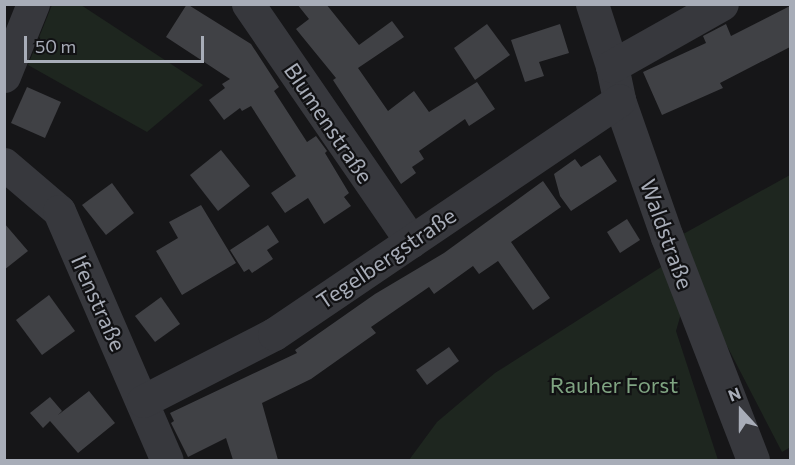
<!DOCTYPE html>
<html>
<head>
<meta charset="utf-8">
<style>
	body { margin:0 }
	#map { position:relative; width:795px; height:465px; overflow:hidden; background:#161618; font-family:Commissioner,sans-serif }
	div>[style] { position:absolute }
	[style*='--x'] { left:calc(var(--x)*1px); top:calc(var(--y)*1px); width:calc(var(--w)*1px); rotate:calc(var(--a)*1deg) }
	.green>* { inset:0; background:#1e261f }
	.building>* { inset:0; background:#404145 }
	.minor>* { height:33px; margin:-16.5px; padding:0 16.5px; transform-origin:16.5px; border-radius:16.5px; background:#37383d }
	span { translate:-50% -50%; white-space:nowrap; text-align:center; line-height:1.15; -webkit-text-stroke:4.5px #111113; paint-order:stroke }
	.street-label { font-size:22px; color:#a8adb8 }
	.park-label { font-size:22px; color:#7fa381 }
	.frame { position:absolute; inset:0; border:6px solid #a8adb8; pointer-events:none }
	.north { position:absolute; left:711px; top:381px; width:60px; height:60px; -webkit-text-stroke:4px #111113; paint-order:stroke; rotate:339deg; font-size:16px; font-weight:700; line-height:24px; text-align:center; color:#a8adb8 }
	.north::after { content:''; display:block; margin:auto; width:21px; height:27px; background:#a8adb8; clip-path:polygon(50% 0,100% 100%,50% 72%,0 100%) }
	.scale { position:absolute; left:24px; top:36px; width:180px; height:27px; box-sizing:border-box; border:3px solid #a8adb8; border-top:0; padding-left:8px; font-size:18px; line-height:21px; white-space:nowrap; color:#a8adb8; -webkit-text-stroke:4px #111113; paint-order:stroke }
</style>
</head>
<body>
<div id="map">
	<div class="green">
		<div style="clip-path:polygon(52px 5px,81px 5px,203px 85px,147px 132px,28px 65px)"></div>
		<div style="clip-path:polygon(790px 175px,790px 450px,789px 448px,782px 452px,711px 315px,676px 238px)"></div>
		<div style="clip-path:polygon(669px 262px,684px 303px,676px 331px,718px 460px,409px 460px,437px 422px,495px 373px)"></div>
	</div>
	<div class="building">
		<div style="clip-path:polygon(187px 4px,251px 44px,279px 87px,274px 91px,307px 142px,316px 136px,327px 151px,325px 153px,349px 193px,344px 197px,351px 206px,324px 224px,308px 198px,285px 213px,271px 193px,296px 176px,251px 106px,242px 111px,240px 108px,224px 120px,209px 100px,225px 88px,222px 84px,230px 79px,166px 37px)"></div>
		<div style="clip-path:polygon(297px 4px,326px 4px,359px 45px,392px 21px,404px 37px,358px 68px,388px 111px,414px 91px,429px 112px,477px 82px,495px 109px,469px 126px,465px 119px,419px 151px,424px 159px,412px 167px,416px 173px,401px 184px,333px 80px,336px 78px,296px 29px,309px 19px)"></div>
		<div style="clip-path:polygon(790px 6px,790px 47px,720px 83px,723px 88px,662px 115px,643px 72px,706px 43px,703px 36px,726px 24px,731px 36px)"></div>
		<div style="clip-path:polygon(487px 24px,510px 55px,475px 80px,454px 48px)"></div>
		<div style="clip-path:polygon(560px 24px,569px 53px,539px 62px,544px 76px,525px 82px,511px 40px)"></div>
		<div style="clip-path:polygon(27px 87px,61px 102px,45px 138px,11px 123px)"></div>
		<div style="clip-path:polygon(221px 150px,250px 186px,218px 211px,190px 175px)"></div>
		<div style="clip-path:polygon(600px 155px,617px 181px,571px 211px,560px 196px,554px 174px,575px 159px,581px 167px)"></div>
		<div style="clip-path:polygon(543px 181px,561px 207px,511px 242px,550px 298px,533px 310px,498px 261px,479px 274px,473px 266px,434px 294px,429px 287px,371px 327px,376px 333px,311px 379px,262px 403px,278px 460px,233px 460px,226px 438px,188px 457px,171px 423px,174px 421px,170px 413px,297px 353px,295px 350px,375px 294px,444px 253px)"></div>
		<div style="clip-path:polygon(112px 183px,134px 213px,106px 235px,82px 205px)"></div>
		<div style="clip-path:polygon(201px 205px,236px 263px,182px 295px,156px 251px,178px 238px,169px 222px)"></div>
		<div style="clip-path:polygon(627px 219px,640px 240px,620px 253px,607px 232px)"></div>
		<div style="clip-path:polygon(4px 223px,28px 251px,4px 270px)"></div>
		<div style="clip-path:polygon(268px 225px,279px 242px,267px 250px,273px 259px,252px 273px,249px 269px,244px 272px,230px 250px)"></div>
		<div style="clip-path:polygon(49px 295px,75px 331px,42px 355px,16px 320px)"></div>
		<div style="clip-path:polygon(161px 297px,180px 324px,155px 342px,135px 316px)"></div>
		<div style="clip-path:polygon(449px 347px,459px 361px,427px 385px,416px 370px)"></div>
		<div style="clip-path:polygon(89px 391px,115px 423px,78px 453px,50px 421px,43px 428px,30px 413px,50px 397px,62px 411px,58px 415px)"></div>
	</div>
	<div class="minor">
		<div style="--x:248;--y:4;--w:288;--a:55.5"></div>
		<div style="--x:592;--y:4;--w:65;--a:72.1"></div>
		<div style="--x:612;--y:66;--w:35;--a:78"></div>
		<div style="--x:619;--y:100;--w:145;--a:70.7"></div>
		<div style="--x:667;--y:237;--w:239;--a:68.9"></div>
		<div style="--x:612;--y:66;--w:126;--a:-29.4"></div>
		<div style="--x:4;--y:76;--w:78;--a:-68.1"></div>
		<div style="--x:4;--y:164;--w:72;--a:40.5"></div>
		<div style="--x:59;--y:211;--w:271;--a:66.6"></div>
		<div style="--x:143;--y:401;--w:147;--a:-27.1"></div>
		<div style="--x:274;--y:334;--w:417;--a:-34.1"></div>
	</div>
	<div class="street-label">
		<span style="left:329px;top:123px;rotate:56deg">Blumenstraße</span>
		<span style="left:667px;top:234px;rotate:70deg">Waldstraße</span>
		<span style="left:386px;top:258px;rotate:-34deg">Tegelbergstraße</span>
		<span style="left:99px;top:303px;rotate:66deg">Ifenstraße</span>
	</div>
	<div class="park-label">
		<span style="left:614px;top:385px">Rauher Forst</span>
	</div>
	<div class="frame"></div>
	<div class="north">N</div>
	<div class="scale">50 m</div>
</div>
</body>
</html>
